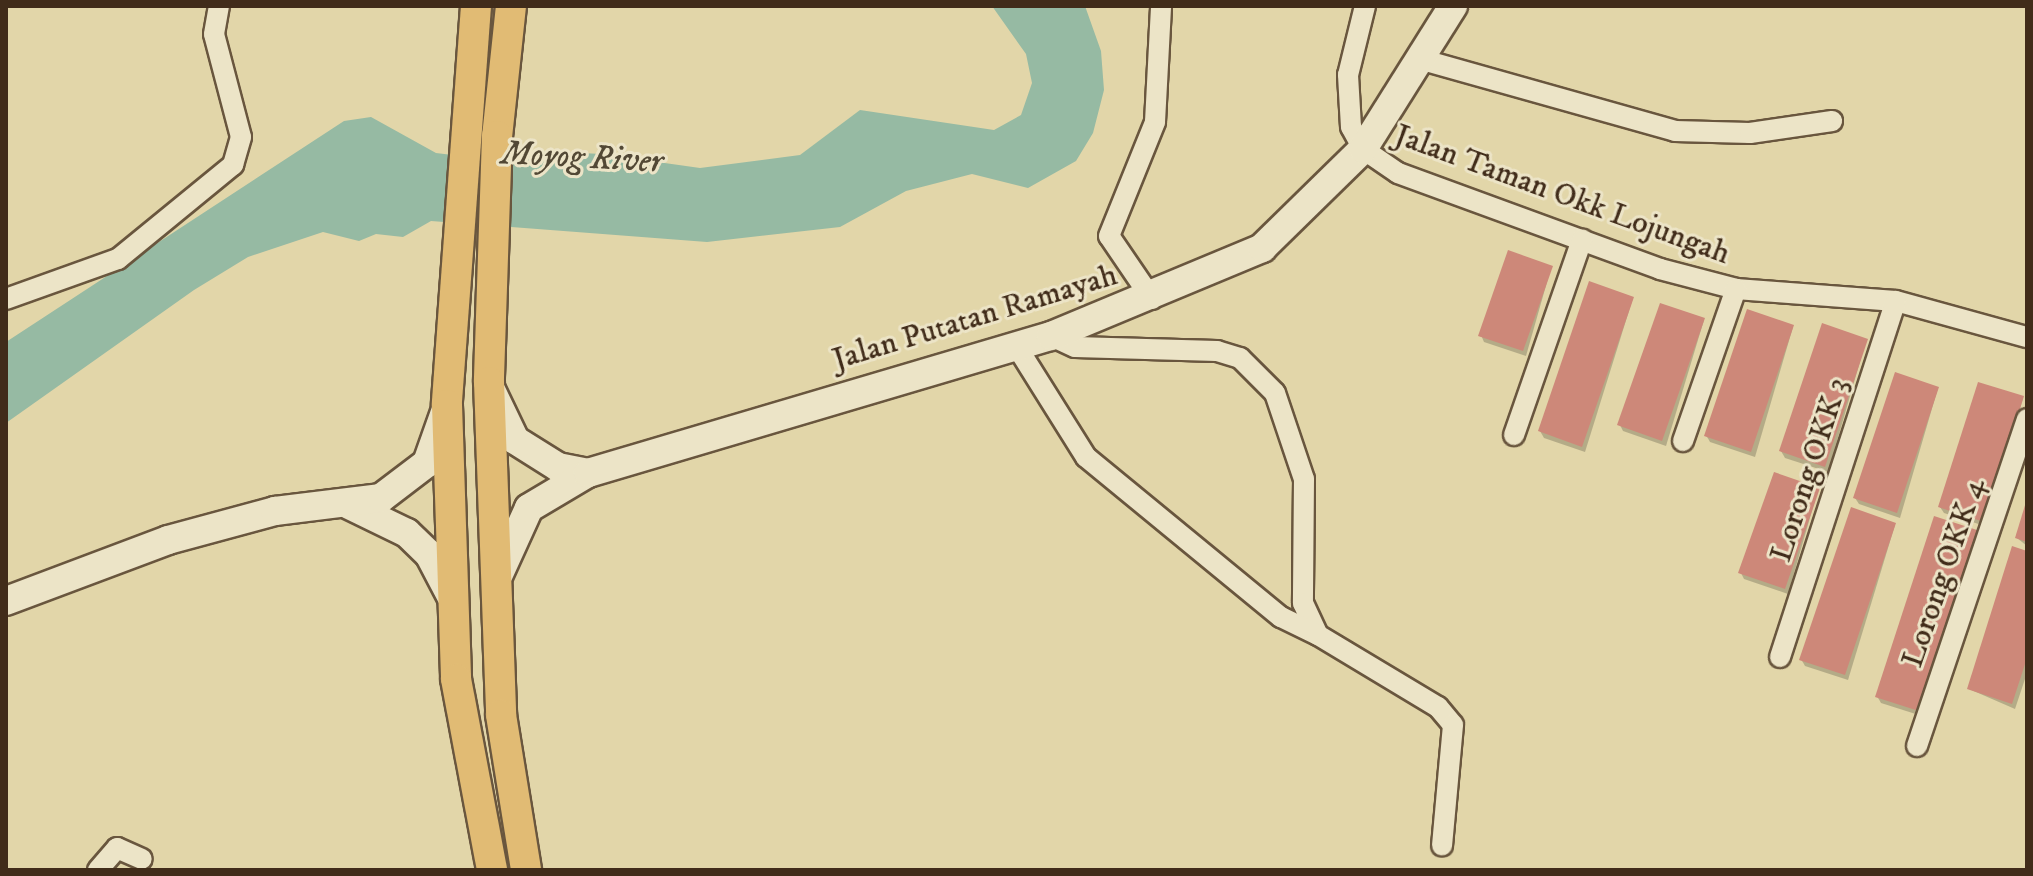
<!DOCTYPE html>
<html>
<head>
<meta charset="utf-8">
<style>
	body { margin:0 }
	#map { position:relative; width:2033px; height:876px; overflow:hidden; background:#e2d6a9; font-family:"IM FELL DW Pica",serif }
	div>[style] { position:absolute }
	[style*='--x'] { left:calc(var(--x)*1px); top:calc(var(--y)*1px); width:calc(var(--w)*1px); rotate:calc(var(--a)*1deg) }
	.water>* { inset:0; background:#96baa3 }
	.shadow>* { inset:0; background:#0003 }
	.building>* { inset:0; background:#cd8879 }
	.roads { filter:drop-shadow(2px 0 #69563e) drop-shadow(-2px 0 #69563e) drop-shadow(0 2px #69563e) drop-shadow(0 -2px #69563e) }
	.street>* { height:20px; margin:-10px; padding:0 10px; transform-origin:10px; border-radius:10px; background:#ece4c7 }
	.secondary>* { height:28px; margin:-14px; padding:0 14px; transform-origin:14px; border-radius:14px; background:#ece4c7 }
	.primary>* { height:30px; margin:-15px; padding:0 15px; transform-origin:15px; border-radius:15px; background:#e1bb74 }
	span { translate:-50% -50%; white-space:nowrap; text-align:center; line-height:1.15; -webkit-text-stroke:6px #ece4c7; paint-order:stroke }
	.street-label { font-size:32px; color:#412c1a }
	.water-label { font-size:34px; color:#524835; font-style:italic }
	.frame { position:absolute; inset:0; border:8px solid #412c1a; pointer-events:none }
</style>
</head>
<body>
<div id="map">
	<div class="water">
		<div style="clip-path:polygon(992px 6px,1085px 6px,1101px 51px,1104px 90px,1093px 133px,1076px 161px,1028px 188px,972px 174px,906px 191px,840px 227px,707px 242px,431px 221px,403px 237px,376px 234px,359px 241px,323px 232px,248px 257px,194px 290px,6px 423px,6px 342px,344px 121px,371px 117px,436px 153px,510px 162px,544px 151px,601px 154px,700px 168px,800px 155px,860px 110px,994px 130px,1021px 115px,1032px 83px,1026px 54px)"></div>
	</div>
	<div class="shadow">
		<div style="clip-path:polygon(1551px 268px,1526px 356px,1484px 342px,1481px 335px)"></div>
		<div style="clip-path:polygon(1633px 298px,1585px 452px,1544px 438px,1540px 431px)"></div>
		<div style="clip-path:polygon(1704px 320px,1666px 446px,1623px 431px,1620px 425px)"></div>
		<div style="clip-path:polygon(1793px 327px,1755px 457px,1710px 442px,1706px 435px)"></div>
		<div style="clip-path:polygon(1866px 341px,1828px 472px,1785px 458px,1781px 451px)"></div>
		<div style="clip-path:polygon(1938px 388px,1900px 518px,1859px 504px,1855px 498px)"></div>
		<div style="clip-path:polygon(2023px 398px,1988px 527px,1944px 513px,1940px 507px)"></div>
		<div style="clip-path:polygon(1818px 490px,1788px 594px,1744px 579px,1741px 573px)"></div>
		<div style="clip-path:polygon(2027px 507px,2027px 546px,2017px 538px)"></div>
		<div style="clip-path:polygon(1895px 525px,1848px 680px,1805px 666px,1801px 659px)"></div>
		<div style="clip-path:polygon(1983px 539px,1925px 717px,1881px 703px,1877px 696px)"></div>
		<div style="clip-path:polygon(2027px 553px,2027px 673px,2015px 709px,1969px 689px)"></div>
	</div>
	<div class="building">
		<div style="clip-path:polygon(1508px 250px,1553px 266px,1523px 351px,1478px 336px)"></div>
		<div style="clip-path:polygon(1589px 281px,1634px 297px,1582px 447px,1538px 431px)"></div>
		<div style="clip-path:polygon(1660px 303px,1705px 318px,1662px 441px,1617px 425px)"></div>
		<div style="clip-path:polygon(1747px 309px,1794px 325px,1751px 452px,1704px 436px)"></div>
		<div style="clip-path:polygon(1822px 323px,1868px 339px,1825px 467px,1779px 451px)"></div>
		<div style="clip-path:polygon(1895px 372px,1939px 387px,1897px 513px,1853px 498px)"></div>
		<div style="clip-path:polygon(1978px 382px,2024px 396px,1984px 522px,1938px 507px)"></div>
		<div style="clip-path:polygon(1774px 472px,1820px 488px,1785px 589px,1738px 573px)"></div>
		<div style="clip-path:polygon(2026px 502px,2027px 502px,2027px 542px,2015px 538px)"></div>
		<div style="clip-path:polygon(1851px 507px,1896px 523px,1845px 675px,1799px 660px)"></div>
		<div style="clip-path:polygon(1934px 516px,1980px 531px,1922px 712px,1875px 697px)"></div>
		<div style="clip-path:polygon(2012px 546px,2027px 551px,2027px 658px,2012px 704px,1967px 689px)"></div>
	</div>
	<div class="roads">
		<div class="street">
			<div style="--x:1365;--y:6;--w:71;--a:103.8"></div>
			<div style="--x:1348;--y:75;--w:52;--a:86.7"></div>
			<div style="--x:1351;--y:127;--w:25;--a:61"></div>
			<div style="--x:1363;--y:149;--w:42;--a:34.4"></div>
			<div style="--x:1398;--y:173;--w:279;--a:20.1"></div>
			<div style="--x:1660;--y:269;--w:79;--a:14.7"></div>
			<div style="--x:1736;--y:289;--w:160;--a:4.3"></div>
			<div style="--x:1896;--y:301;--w:136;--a:15.4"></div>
			<div style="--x:1423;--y:60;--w:262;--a:15.7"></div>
			<div style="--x:1675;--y:131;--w:75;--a:1.5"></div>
			<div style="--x:1750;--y:133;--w:83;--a:-8.3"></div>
			<div style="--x:6;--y:299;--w:119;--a:-19.7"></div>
			<div style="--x:118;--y:259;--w:149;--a:-39.3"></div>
			<div style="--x:233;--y:165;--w:29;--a:-74"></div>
			<div style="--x:241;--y:137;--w:106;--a:-104.7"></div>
			<div style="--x:214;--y:34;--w:28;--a:-80"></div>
			<div style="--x:1152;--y:299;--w:76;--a:-124.3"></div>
			<div style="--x:1109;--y:236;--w:123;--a:-68"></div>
			<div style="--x:1155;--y:122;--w:116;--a:-87"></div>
			<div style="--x:1051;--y:336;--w:26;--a:25"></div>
			<div style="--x:1075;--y:347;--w:142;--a:1.6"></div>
			<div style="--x:1217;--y:351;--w:24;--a:17"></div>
			<div style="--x:1240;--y:358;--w:49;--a:45"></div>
			<div style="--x:1275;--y:393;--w:91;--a:71.4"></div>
			<div style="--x:1304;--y:479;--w:124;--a:90.5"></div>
			<div style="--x:1303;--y:603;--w:35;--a:65"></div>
			<div style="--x:1318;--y:635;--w:140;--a:31"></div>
			<div style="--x:1438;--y:707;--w:23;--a:50"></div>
			<div style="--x:1453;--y:725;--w:121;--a:95.2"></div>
			<div style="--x:1017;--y:347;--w:130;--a:57.9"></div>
			<div style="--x:1086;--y:457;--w:252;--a:39.4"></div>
			<div style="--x:1281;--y:617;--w:41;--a:25.9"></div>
			<div style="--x:1514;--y:435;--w:207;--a:-70.8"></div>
			<div style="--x:1683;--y:441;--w:161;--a:-70.8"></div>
			<div style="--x:1780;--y:657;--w:374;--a:-72"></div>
			<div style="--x:1917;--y:746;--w:345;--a:-71.4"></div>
			<div style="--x:98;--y:870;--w:29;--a:-49"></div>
			<div style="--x:117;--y:848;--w:27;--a:24"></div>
		</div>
		<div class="secondary">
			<div style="--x:492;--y:392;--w:53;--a:64.4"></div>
			<div style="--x:515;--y:440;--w:51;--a:32.1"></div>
			<div style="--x:558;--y:467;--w:31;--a:11"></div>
			<div style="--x:349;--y:505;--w:64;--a:25.8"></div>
			<div style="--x:407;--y:533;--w:30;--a:44"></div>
			<div style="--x:429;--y:554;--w:52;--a:62.4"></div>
			<div style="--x:499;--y:574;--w:72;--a:-65.6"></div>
			<div style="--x:529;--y:508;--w:69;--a:-30.7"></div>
			<div style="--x:588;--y:473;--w:483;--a:-16.5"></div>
			<div style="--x:1051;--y:336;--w:229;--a:-22.6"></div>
			<div style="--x:1262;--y:248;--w:141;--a:-44.4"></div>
			<div style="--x:1363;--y:149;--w:169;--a:-57.8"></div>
			<div style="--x:6;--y:601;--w:173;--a:-20.6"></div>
			<div style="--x:168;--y:540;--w:111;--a:-15.2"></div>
			<div style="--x:275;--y:511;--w:107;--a:-7"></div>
			<div style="--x:381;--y:498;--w:58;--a:-37.3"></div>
			<div style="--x:427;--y:463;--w:54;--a:-70.6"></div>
		</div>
		<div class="primary">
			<div style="--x:476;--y:6;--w:400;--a:94.2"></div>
			<div style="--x:447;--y:405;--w:274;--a:88.1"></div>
			<div style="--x:456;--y:679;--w:194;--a:79.3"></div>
			<div style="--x:511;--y:6;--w:131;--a:96.1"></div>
			<div style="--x:497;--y:136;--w:246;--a:91.9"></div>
			<div style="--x:489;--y:382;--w:333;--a:87.9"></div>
			<div style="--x:501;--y:715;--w:157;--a:80.8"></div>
		</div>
	</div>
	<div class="street-label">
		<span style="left:1562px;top:195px;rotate:20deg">Jalan Taman Okk Lojungah</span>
		<span style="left:975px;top:318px;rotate:-17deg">Jalan Putatan Ramayah</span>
		<span style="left:1810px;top:470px;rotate:-72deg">Lorong OKK 3</span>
		<span style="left:1944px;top:573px;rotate:-71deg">Lorong OKK 4</span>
	</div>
	<div class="water-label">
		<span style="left:582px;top:158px;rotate:3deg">Moyog River</span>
	</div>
	<div class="frame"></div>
</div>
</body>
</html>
